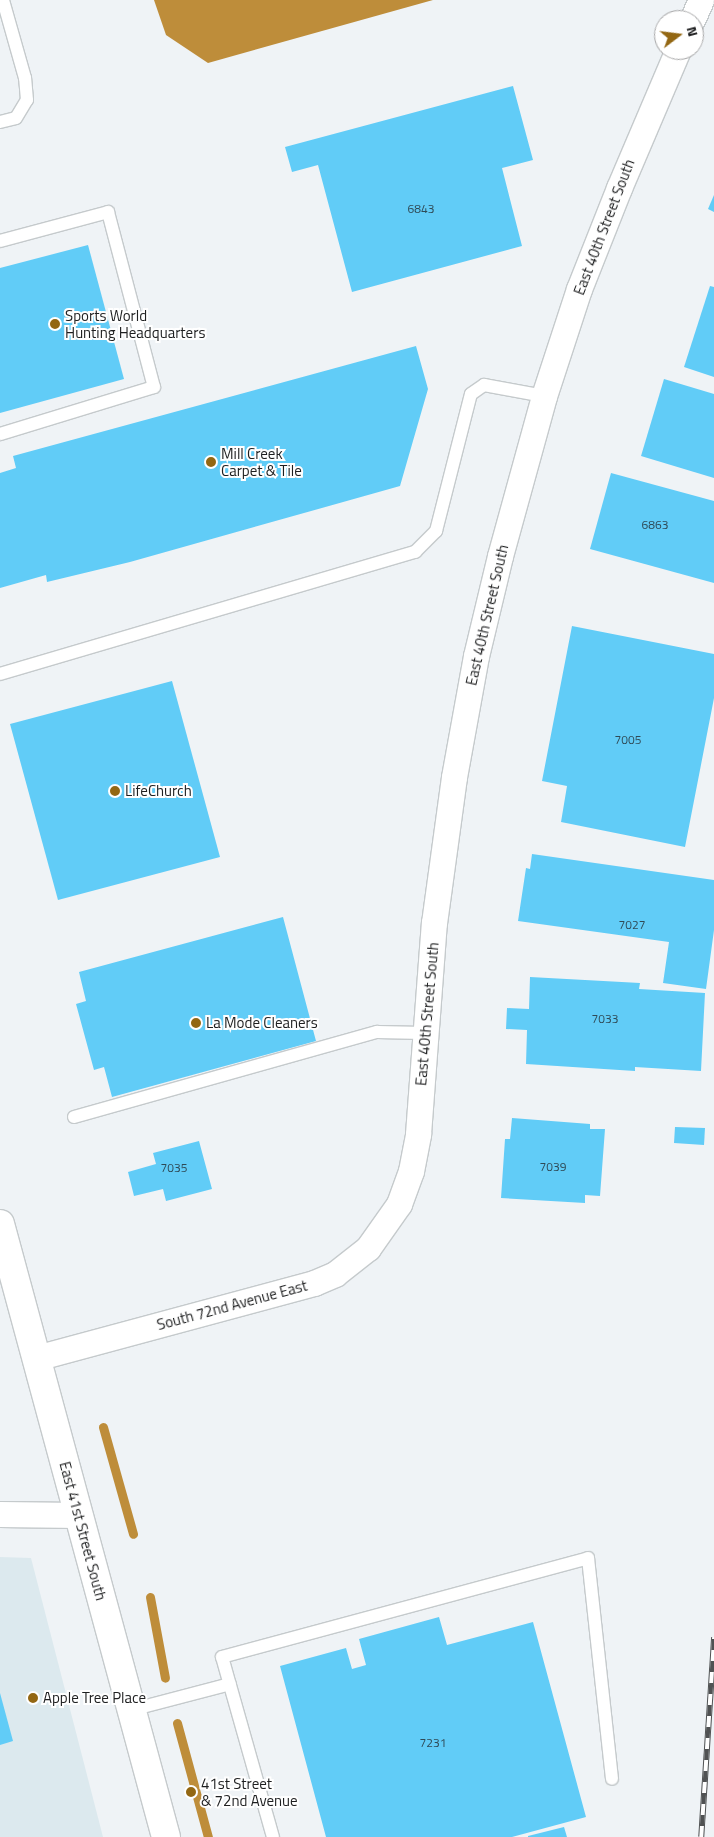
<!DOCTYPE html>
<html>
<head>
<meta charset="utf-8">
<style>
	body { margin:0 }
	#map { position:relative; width:714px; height:1837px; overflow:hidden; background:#eff3f6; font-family:"Titillium Web",sans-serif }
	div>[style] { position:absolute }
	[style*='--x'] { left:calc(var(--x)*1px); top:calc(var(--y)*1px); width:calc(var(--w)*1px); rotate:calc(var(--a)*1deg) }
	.built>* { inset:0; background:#dce9ee }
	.water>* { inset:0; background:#be8d3a }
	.stream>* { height:9px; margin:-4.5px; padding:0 4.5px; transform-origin:4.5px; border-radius:4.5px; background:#be8d3a }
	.building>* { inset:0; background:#61ccf7 }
	.roads { filter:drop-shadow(1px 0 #c5cacc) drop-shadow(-1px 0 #c5cacc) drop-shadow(0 1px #c5cacc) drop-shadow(0 -1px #c5cacc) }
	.lane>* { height:12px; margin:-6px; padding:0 6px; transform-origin:6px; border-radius:6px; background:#fff }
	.street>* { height:25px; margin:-12.5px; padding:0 12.5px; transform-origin:12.5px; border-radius:12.5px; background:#fff }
	.secondary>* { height:28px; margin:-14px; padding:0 14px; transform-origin:14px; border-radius:14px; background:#fff }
	.rail>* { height:5.5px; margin-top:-2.75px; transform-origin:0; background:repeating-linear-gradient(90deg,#fff 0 11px,#505253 0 22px); box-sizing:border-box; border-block:1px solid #505253 }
	.dots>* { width:14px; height:14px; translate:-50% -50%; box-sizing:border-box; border:2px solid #fff; border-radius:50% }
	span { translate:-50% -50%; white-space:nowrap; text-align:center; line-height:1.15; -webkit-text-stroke:4px #fff; paint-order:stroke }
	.number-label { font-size:12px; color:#2f4a56 }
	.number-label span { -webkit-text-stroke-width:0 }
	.street-label { font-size:15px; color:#1e1f20 }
	.poi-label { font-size:15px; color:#1e1f20 }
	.left { translate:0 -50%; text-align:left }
	.north { position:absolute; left:654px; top:10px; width:50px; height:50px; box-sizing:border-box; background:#fff; border:1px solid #a5a5a6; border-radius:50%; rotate:75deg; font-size:14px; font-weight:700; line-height:20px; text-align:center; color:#1e1f20 }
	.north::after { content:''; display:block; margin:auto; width:18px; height:22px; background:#936713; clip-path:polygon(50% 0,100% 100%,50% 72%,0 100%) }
</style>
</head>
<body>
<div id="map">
	<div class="built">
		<div style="clip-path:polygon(0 1557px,31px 1558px,103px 1837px,0 1837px)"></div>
	</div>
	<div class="water">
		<div style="clip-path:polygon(154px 0,433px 0,208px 63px,166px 35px)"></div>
	</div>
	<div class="stream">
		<div style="--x:103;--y:1427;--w:111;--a:74.3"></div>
		<div style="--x:150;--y:1597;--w:82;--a:79.5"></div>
		<div style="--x:177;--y:1723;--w:118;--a:74.8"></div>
	</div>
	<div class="building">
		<div style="clip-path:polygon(513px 86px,533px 160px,502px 168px,522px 246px,352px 292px,318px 165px,292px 172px,285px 147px)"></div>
		<div style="clip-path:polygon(714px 195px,714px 212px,708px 209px)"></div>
		<div style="clip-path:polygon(88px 245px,124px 379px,0 413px,0 268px)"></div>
		<div style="clip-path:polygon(710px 286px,714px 287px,714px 377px,684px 367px)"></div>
		<div style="clip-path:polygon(416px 346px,428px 389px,400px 486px,130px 562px,47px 582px,46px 575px,0 588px,0 473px,16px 468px,13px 456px)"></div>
		<div style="clip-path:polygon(664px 379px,714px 394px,714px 478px,641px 456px)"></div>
		<div style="clip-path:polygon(611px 473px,714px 501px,714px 583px,590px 549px)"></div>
		<div style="clip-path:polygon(572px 626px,714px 654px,714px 698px,685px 847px,561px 822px,567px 786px,542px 781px)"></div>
		<div style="clip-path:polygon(172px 681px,220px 857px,58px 900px,10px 724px)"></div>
		<div style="clip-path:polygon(532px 854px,714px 880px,714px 930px,706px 989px,663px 983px,669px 942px,518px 921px,526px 868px,530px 869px)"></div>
		<div style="clip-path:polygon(283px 917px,316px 1041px,112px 1097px,104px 1067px,94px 1070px,76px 1004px,86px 1001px,79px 972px)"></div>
		<div style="clip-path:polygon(530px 977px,640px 983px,639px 989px,705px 993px,701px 1071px,635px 1067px,635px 1071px,526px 1064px,527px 1030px,506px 1029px,507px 1008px,529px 1009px)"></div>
		<div style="clip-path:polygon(512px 1118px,590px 1124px,590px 1129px,605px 1129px,600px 1196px,585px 1195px,585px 1203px,501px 1198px,505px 1139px,510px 1139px)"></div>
		<div style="clip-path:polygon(675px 1127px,705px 1128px,704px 1145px,674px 1143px)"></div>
		<div style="clip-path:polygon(199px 1141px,212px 1189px,166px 1201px,163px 1189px,134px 1196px,128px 1172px,156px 1164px,153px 1153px)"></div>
		<div style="clip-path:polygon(439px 1617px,447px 1645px,533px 1622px,586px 1817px,512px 1837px,326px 1837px,280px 1666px,346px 1648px,352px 1669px,366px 1665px,359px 1639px)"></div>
		<div style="clip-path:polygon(0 1693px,13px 1741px,0 1745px)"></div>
		<div style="clip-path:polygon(564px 1827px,567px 1837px,528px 1837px,528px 1836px)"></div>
	</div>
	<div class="roads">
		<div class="lane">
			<div style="--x:0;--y:122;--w:16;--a:-14"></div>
			<div style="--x:16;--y:118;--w:21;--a:-59"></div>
			<div style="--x:27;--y:100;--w:22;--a:-95"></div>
			<div style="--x:25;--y:78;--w:81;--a:-105.8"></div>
			<div style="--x:0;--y:241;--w:112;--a:-15"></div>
			<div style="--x:108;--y:212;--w:181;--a:75.3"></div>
			<div style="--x:154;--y:387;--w:161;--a:163"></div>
			<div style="--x:0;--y:674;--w:433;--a:-16.4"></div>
			<div style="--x:415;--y:552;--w:30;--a:-45"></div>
			<div style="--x:436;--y:531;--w:141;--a:-75.7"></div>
			<div style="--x:471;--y:394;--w:16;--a:-35"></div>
			<div style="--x:484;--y:385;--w:61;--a:10.4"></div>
			<div style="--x:74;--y:1117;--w:315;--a:-15.7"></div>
			<div style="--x:377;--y:1032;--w:47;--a:1.2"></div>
			<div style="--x:131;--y:1710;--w:102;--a:-14.7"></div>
			<div style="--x:273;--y:1837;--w:187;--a:-105.8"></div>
			<div style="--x:222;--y:1657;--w:379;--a:-15.1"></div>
			<div style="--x:588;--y:1558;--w:222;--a:83.8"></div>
		</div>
		<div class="street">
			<div style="--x:692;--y:20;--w:22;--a:-66"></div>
			<div style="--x:36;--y:1358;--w:288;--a:-15.1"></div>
			<div style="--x:314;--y:1283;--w:23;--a:-23"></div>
			<div style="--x:335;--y:1274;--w:42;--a:-38.2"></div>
			<div style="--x:368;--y:1248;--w:54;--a:-54.8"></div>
			<div style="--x:399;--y:1204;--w:35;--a:-70"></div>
			<div style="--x:411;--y:1171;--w:38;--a:-79"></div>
			<div style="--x:418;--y:1134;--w:212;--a:-85.7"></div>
			<div style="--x:434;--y:923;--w:147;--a:-82.2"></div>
			<div style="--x:454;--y:777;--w:123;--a:-79.7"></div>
			<div style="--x:476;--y:656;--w:103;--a:-76.5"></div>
			<div style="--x:500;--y:556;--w:166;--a:-74.6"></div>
			<div style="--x:544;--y:396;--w:113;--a:-71.9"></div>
			<div style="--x:579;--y:289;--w:109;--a:-68.4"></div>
			<div style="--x:619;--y:188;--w:150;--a:-66.9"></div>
			<div style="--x:0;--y:1514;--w:78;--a:0.7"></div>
		</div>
		<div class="secondary">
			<div style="--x:0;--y:1224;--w:635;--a:74.85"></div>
		</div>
	</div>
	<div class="rail">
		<div style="--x:701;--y:1837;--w:200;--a:-86.3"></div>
	</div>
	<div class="dots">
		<div style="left:55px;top:324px;background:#936713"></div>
		<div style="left:211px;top:462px;background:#936713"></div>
		<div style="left:115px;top:791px;background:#936713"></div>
		<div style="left:196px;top:1023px;background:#936713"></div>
		<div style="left:33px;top:1698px;background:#936713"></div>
		<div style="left:191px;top:1792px;background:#936713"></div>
	</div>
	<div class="number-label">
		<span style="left:421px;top:209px">6843</span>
		<span style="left:655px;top:525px">6863</span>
		<span style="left:628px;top:740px">7005</span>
		<span style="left:632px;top:925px">7027</span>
		<span style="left:605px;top:1019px">7033</span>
		<span style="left:553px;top:1167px">7039</span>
		<span style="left:174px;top:1168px">7035</span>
		<span style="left:433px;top:1743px">7231</span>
	</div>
	<div class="street-label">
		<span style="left:604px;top:227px;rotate:-69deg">East 40th Street South</span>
		<span style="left:487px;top:615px;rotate:-77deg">East 40th Street South</span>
		<span style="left:427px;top:1014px;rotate:-85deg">East 40th Street South</span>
		<span style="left:232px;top:1305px;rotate:-15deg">South 72nd Avenue East</span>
		<span style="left:83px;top:1531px;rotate:75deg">East 41st Street South</span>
	</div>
	<div class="poi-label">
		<span class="left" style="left:65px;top:324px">Sports World<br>Hunting Headquarters</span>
		<span class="left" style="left:221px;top:462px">Mill Creek<br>Carpet &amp; Tile</span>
		<span class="left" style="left:125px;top:791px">LifeChurch</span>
		<span class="left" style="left:206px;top:1023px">La Mode Cleaners</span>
		<span class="left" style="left:43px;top:1698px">Apple Tree Place</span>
		<span class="left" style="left:201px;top:1792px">41st Street<br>&amp; 72nd Avenue</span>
	</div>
	<div class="north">N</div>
</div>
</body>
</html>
